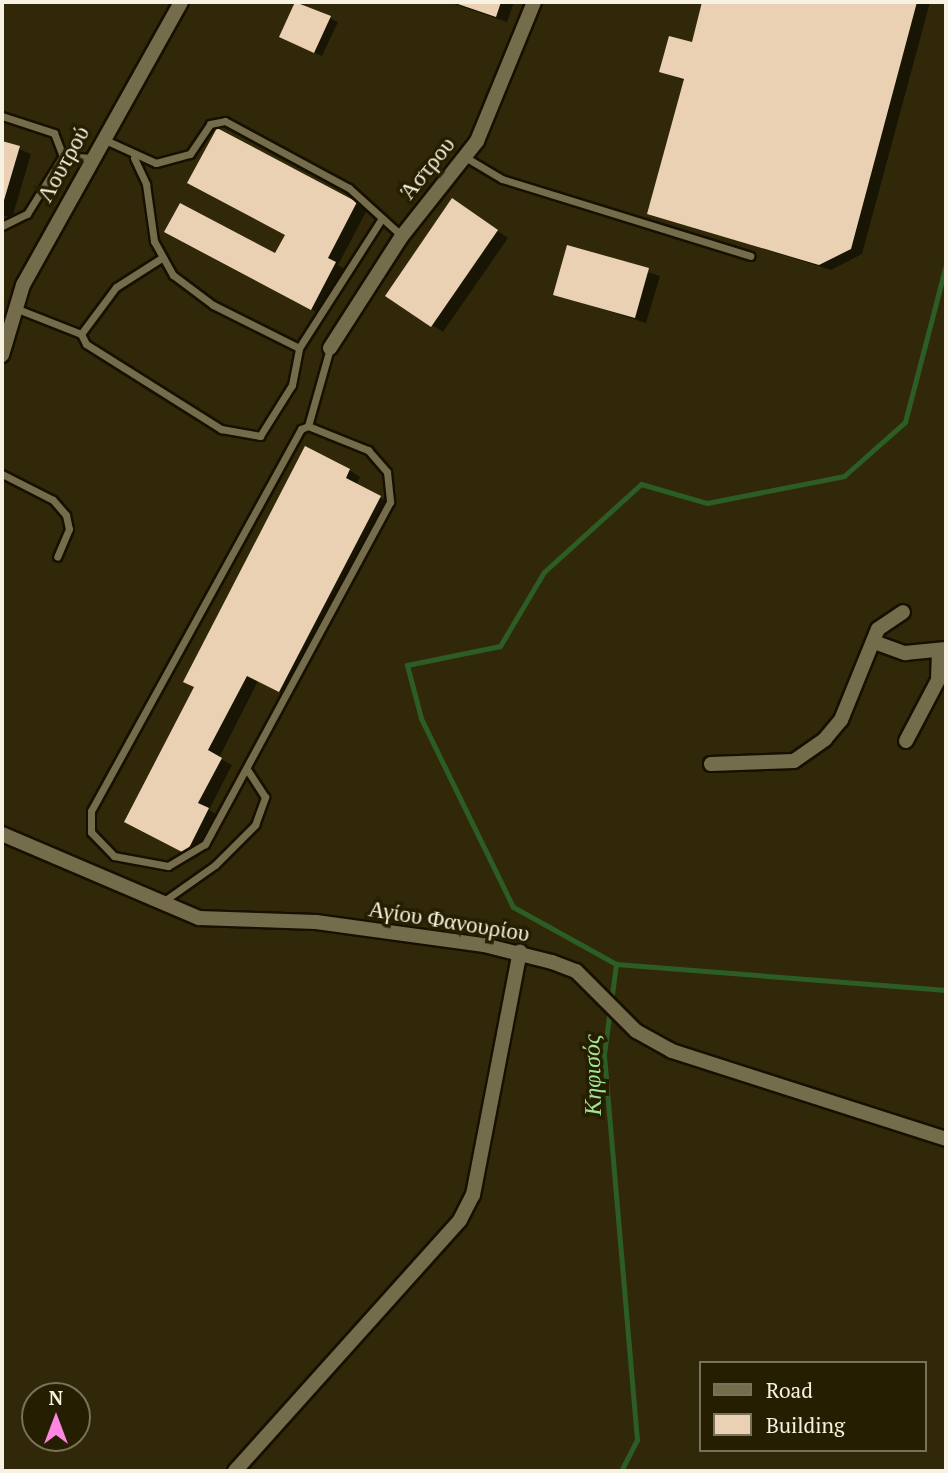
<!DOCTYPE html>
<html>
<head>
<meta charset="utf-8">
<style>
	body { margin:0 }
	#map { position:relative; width:948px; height:1473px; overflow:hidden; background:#302808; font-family:"PT Serif",serif }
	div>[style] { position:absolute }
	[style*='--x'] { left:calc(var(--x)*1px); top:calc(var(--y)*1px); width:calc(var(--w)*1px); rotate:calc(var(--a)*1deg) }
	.shadow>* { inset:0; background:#0007 }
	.stream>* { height:5px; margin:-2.5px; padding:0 2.5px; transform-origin:2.5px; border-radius:2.5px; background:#2c5d24 }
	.building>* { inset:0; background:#ead1b3 }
	.roads { filter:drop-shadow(2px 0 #171000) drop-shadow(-2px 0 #171000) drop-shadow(0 2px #171000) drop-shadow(0 -2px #171000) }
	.lane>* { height:7px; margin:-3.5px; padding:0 3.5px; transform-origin:3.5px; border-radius:3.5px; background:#756c4c }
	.street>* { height:14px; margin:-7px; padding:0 7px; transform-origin:7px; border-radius:7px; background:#756c4c }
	span { translate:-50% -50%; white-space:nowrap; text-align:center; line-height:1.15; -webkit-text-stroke:7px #261e00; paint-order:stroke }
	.street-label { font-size:23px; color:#f6f1e0 }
	.water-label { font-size:24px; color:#9fe693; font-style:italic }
	.frame { position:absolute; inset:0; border:4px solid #f6f1e0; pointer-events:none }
	.legend { position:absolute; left:699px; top:1361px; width:228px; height:91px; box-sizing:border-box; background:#261e00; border:2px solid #79725a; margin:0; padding:9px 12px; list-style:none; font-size:21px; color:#f6f1e0 }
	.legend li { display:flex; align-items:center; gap:14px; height:35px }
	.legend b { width:35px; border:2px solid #79725a }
	.north { position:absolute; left:21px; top:1382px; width:70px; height:70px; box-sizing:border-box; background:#261e00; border:2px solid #79725a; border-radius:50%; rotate:0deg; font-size:19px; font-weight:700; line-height:28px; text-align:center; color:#f6f1e0 }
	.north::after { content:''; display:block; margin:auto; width:24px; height:32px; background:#fd86e1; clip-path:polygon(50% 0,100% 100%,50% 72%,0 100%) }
</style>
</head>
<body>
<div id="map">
	<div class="shadow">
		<div style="clip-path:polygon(297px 2px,338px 22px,322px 56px,281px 37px)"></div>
		<div style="clip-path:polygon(448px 2px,514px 2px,507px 22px)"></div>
		<div style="clip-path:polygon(704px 2px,930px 2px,862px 254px,831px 270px,649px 213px,685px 81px,662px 72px,693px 44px)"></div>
		<div style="clip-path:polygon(218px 130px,367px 210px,338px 265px,346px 270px,322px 315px,177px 238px,275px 256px,287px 234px)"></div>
		<div style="clip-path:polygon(2px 142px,31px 154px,12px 218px,2px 215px)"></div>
		<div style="clip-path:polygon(463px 207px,508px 238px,443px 332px,387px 295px)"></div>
		<div style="clip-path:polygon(568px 247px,660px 276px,646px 323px,555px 294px)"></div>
		<div style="clip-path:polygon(349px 470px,360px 477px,356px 485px,391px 503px,291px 697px,258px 681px,219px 758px,232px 765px,209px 810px,219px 816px,197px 858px,137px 828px)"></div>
	</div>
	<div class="stream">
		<div style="--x:616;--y:964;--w:118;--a:-151"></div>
		<div style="--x:513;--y:907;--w:210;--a:-116"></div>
		<div style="--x:421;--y:718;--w:55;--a:-104.8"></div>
		<div style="--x:407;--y:665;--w:95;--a:-11.5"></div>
		<div style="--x:500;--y:646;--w:86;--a:-59.3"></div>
		<div style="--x:544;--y:572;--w:131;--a:-42.2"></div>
		<div style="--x:641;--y:484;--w:69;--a:16.1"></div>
		<div style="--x:707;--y:503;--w:140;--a:-11.1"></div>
		<div style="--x:844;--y:476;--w:81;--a:-41.5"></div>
		<div style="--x:905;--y:422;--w:162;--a:-75.4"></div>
		<div style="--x:621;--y:1471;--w:35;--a:-63"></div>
		<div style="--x:637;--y:1440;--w:387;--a:-94.9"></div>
		<div style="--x:604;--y:1054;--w:91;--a:-82.4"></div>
		<div style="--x:616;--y:964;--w:331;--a:4.5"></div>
	</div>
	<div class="building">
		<div style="clip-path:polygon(295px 2px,331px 16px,314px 53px,279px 37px)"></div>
		<div style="clip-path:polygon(452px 2px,501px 2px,496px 17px)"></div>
		<div style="clip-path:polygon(702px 2px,917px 2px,851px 249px,819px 265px,647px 214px,684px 79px,659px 72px,669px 36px,692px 42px)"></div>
		<div style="clip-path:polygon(217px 128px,357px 202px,328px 258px,336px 262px,311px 310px,164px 232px,180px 203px,275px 253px,285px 235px,187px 183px)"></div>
		<div style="clip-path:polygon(2px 141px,20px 146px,2px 207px)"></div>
		<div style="clip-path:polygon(452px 198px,498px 230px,431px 327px,385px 296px)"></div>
		<div style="clip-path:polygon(567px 245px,649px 268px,635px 318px,553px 295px)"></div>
		<div style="clip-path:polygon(305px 446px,350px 469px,346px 478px,381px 496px,279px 692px,247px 676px,208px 750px,222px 758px,198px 803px,209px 808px,186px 854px,124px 822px,194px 687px,183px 682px)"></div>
	</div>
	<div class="roads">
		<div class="lane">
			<div style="--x:2;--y:116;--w:55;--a:18.1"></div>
			<div style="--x:54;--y:133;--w:25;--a:69"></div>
			<div style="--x:103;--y:139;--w:58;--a:24.4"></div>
			<div style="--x:156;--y:163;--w:35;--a:-15"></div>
			<div style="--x:190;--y:154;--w:36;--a:-56"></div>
			<div style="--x:210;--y:124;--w:15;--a:-11"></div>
			<div style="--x:225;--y:121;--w:141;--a:28.4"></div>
			<div style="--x:349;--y:188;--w:72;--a:42.2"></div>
			<div style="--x:465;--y:157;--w:43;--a:30.7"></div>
			<div style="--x:502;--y:179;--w:260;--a:17.2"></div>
			<div style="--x:134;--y:158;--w:29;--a:65"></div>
			<div style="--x:146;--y:184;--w:58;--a:82"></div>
			<div style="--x:154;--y:241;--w:39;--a:61"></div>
			<div style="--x:173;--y:275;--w:50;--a:36.9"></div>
			<div style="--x:213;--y:305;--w:96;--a:26.6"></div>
			<div style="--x:2;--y:226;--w:28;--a:-26"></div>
			<div style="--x:27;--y:214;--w:68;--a:-58.2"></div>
			<div style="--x:63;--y:156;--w:29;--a:4"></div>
			<div style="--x:160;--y:259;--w:52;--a:147.5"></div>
			<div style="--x:116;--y:287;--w:59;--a:126.7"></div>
			<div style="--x:81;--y:334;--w:11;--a:63"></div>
			<div style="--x:86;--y:344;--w:160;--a:32.2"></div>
			<div style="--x:221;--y:429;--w:40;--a:10"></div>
			<div style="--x:260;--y:436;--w:60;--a:-57.9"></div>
			<div style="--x:292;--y:385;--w:38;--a:-79"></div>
			<div style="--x:299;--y:348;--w:152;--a:-57.4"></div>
			<div style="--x:15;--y:308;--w:71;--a:21.5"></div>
			<div style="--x:308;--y:426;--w:65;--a:21.8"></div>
			<div style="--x:368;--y:450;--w:29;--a:49"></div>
			<div style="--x:387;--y:472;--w:30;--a:84"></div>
			<div style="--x:390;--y:502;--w:389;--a:118.4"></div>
			<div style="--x:205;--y:844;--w:43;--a:149.3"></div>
			<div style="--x:168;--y:866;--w:55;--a:-169.5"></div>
			<div style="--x:114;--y:856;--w:33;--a:-134"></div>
			<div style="--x:91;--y:832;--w:21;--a:-90"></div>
			<div style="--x:91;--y:811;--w:436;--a:-61.2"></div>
			<div style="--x:301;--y:429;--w:8;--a:-23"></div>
			<div style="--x:308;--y:426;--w:81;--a:-74.2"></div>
			<div style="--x:2;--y:474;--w:57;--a:27"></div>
			<div style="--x:53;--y:500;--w:20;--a:49"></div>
			<div style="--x:66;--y:515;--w:14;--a:78"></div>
			<div style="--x:69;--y:529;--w:30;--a:113"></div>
			<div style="--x:164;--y:901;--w:62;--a:-35.2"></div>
			<div style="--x:215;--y:865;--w:57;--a:-45"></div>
			<div style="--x:255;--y:825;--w:30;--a:-70"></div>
			<div style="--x:265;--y:797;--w:31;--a:-123"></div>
		</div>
		<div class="street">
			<div style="--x:330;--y:348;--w:133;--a:-57.3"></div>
			<div style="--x:402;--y:236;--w:121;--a:-51.7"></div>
			<div style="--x:477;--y:141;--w:150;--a:-67.7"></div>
			<div style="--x:2;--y:355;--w:73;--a:-73.3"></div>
			<div style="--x:23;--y:285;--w:324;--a:-60.8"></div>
			<div style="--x:874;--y:642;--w:33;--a:20"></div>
			<div style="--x:905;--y:653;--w:41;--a:-5.6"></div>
			<div style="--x:906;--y:741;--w:69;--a:-62.3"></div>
			<div style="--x:938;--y:680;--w:28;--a:-88"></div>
			<div style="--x:711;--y:764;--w:83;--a:-2.1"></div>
			<div style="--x:794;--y:761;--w:38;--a:-35"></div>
			<div style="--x:825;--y:739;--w:25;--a:-50"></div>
			<div style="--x:841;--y:720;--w:98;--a:-67.9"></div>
			<div style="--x:878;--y:629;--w:30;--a:-34"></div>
			<div style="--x:2;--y:834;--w:214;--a:23.1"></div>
			<div style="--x:199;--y:918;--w:117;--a:2"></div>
			<div style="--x:316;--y:922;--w:170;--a:7.8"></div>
			<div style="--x:484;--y:945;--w:70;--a:14"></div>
			<div style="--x:552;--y:962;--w:26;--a:21"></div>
			<div style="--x:576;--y:971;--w:85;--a:45"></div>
			<div style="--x:636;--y:1031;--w:41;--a:29.1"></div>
			<div style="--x:672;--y:1051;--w:288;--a:17.8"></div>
			<div style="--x:235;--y:1471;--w:337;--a:-48.1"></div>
			<div style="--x:460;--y:1220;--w:28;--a:-63"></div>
			<div style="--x:473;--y:1195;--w:248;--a:-79.1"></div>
		</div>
	</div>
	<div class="street-label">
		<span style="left:63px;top:164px;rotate:-61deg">Λουτρού</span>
		<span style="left:427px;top:168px;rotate:-51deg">Άστρου</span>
		<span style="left:449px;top:921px;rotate:9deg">Αγίου Φανουρίου</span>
	</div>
	<div class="water-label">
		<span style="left:592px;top:1075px;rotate:-91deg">Κηφισός</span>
	</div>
	<div class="frame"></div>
	<ul class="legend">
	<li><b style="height:9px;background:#756c4c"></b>Road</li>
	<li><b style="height:19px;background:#ead1b3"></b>Building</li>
	</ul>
	<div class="north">N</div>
</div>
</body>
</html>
